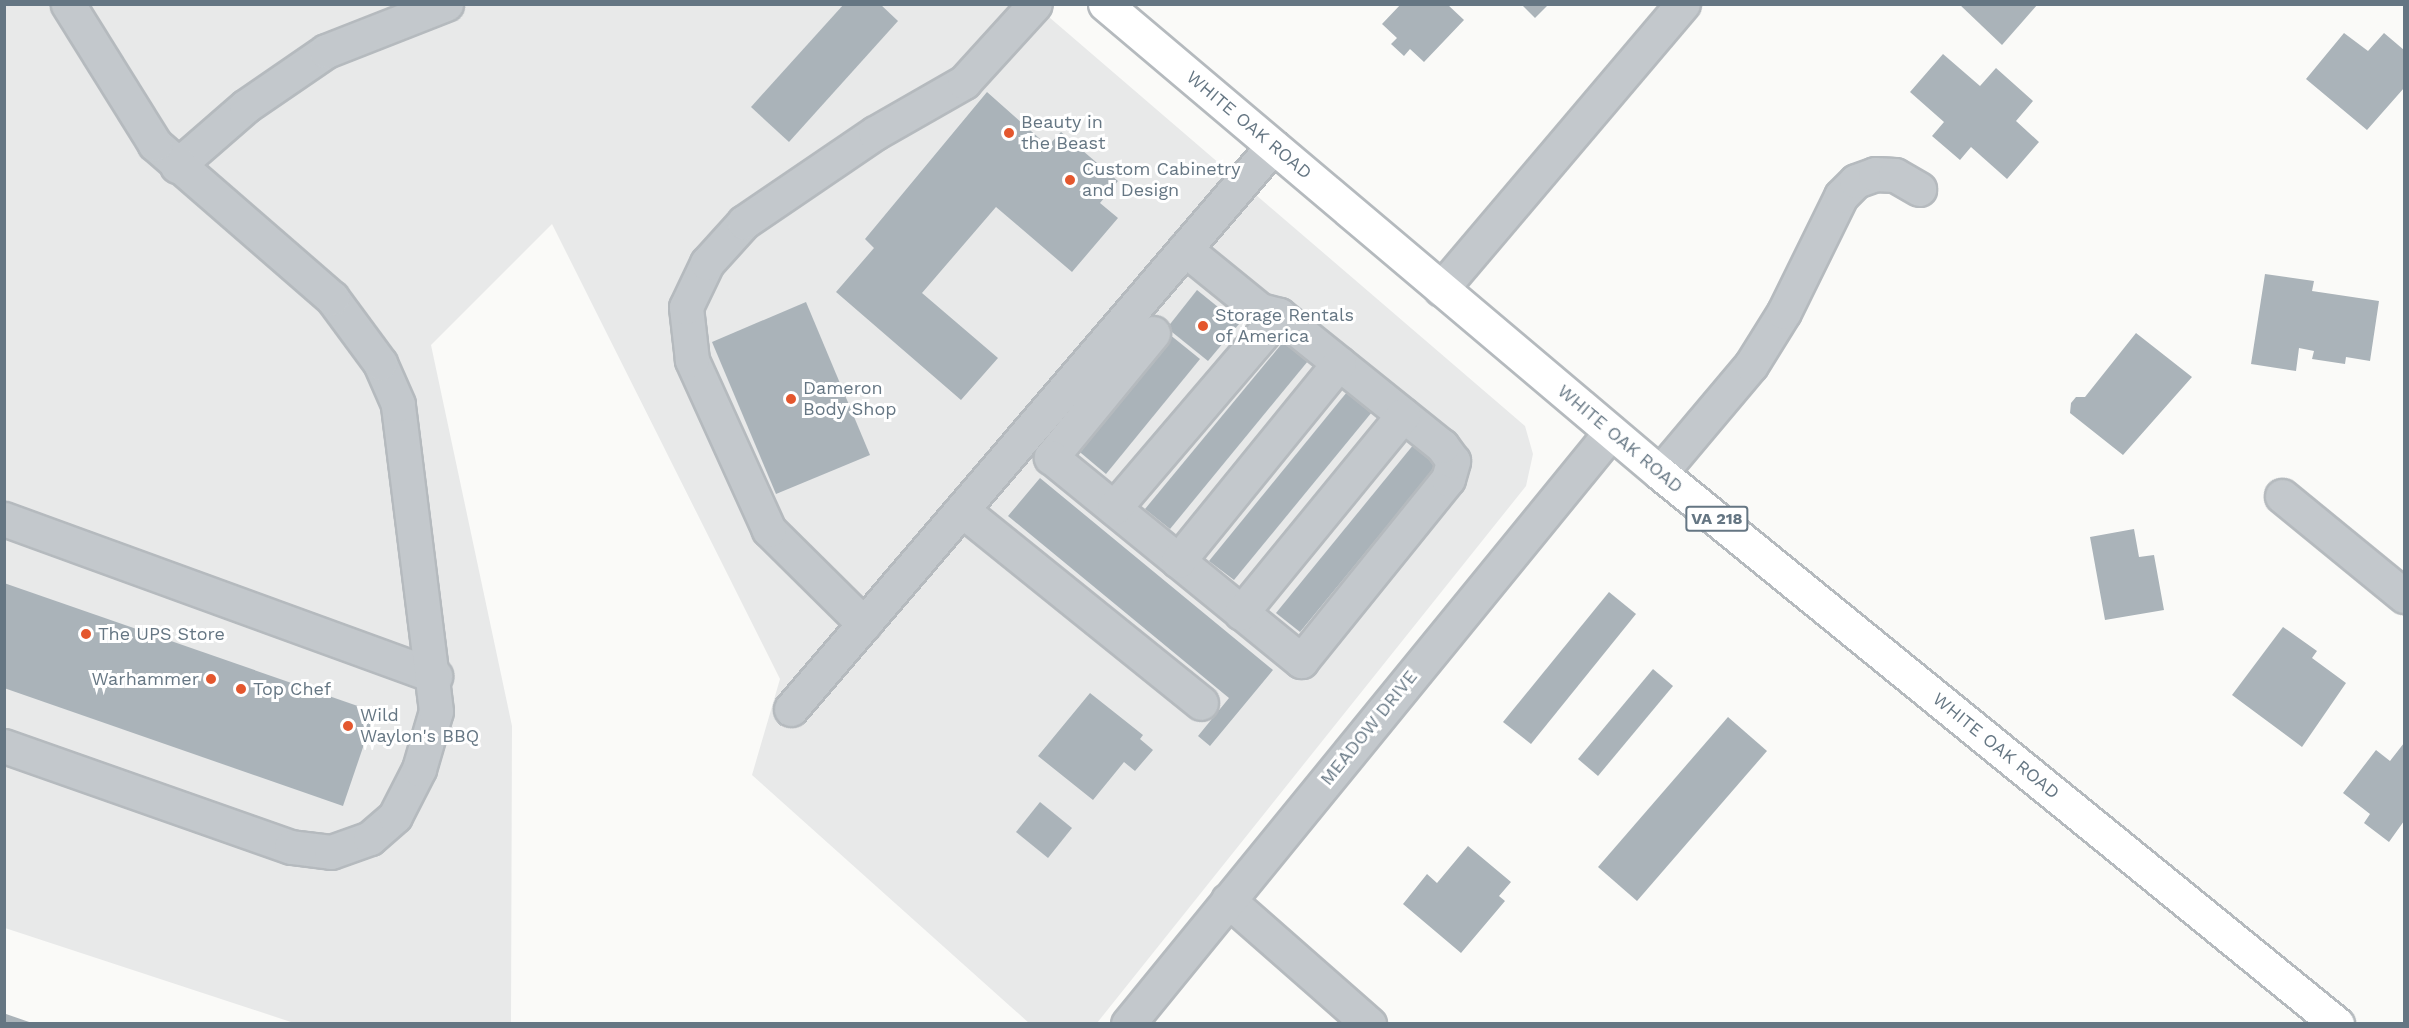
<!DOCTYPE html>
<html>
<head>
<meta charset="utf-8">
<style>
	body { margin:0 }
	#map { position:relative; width:2409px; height:1028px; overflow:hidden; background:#fafaf8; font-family:"Work Sans",sans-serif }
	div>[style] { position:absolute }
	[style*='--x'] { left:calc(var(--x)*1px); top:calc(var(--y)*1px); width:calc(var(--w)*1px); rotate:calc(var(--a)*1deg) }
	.built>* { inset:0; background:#e8e9e9 }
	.building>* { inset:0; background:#aab3b9 }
	.roads { filter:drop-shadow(2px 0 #b5babe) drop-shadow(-2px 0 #b5babe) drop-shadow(0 2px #b5babe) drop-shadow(0 -2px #b5babe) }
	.minor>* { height:33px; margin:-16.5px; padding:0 16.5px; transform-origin:16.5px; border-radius:16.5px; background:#c3c8cc }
	.major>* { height:33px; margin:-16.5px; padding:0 16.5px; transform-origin:16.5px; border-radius:16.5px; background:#fff }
	.dots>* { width:16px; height:16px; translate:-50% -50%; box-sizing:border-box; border:3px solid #fff; border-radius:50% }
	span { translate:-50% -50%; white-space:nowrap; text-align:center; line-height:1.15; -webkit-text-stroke:6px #fff; paint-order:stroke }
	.shield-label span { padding:2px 4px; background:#fff; border:2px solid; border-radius:4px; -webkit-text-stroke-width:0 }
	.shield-label { font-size:16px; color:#657683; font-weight:700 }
	.poi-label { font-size:18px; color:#657683 }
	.left { translate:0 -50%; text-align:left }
	.right { translate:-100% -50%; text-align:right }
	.street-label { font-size:18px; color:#657683 }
	.frame { position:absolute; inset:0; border:6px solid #657683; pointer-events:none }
</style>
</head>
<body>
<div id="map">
	<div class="built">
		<div style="clip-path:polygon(5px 5px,1035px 5px,1525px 426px,1533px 454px,1526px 486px,1097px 1023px,1029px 1023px,752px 775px,780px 679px,552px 224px,431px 345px,512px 726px,511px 1023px,294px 1023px,5px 928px)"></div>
	</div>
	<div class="building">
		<div style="clip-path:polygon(844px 4px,880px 4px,898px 21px,789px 142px,751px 107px)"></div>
		<div style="clip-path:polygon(1401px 4px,1447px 4px,1464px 20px,1424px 62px,1410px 49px,1404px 56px,1391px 44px,1397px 38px,1382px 24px)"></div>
		<div style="clip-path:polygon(1521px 4px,1549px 4px,1535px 18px)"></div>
		<div style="clip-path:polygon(1959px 4px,2038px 4px,2002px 45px)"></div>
		<div style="clip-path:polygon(2344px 33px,2368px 51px,2384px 33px,2404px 50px,2404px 88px,2367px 130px,2306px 79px)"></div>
		<div style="clip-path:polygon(1943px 54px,1980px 86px,1996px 68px,2033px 101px,2016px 121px,2039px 142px,2007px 179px,1971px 147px,1960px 160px,1932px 136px,1944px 122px,1910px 92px)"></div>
		<div style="clip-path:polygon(987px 92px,1048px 146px,1061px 132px,1118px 181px,1100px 203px,1118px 218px,1072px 272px,996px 207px,922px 293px,998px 358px,961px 400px,836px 292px,874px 248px,865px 239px)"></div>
		<div style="clip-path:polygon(2265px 274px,2314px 281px,2312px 291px,2379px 301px,2370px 361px,2346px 357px,2345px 364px,2312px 359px,2314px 351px,2299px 348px,2296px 371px,2251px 364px)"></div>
		<div style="clip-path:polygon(1197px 290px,1239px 324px,1208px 361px,1167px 328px)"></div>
		<div style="clip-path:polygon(806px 302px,870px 455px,776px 494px,712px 342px)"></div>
		<div style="clip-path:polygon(2136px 333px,2192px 377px,2123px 455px,2070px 413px,2071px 403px,2076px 397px,2085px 397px)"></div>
		<div style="clip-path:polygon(1169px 334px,1200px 359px,1106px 474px,1075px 448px)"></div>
		<div style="clip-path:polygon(1284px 341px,1308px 361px,1170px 529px,1145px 509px)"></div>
		<div style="clip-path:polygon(1347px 392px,1372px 412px,1234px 580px,1209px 561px)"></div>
		<div style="clip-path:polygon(1414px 444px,1438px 464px,1300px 632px,1276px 613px)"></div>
		<div style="clip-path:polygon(1040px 478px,1273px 670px,1210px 746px,1198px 736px,1229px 698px,1008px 516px)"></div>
		<div style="clip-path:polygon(2134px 529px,2139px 557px,2154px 555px,2164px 610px,2105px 620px,2090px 537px)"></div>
		<div style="clip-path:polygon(4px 583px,375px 712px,343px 806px,4px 688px)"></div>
		<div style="clip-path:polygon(1609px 592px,1636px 614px,1531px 744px,1503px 722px)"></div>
		<div style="clip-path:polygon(2283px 627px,2317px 651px,2312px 658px,2346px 683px,2302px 747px,2232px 695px)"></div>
		<div style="clip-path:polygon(1653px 669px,1673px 686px,1598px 776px,1578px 759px)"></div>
		<div style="clip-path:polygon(1090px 693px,1143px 735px,1140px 739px,1153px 750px,1135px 771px,1124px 762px,1093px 800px,1038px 756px)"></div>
		<div style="clip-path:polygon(1728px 717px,1767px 751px,1637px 901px,1598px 867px)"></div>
		<div style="clip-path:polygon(2404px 743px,2404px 821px,2389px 842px,2364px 823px,2370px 814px,2343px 793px,2376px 750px,2390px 761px)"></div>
		<div style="clip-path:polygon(1040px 802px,1072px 828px,1048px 858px,1016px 832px)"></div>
		<div style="clip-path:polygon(1468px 846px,1511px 882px,1499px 896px,1505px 901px,1461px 953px,1403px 904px,1427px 874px,1437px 883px)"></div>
		<div style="clip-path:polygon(6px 1014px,32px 1023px,32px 1024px,4px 1024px)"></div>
	</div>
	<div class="roads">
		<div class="minor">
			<div style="--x:177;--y:166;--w:91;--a:-41"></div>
			<div style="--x:246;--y:106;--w:97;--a:-34.5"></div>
			<div style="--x:326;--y:51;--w:129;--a:-21.4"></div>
			<div style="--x:1441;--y:289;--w:374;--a:-49.7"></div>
			<div style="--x:1153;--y:333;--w:161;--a:129.4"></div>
			<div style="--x:1051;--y:457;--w:323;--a:39.2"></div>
			<div style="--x:1301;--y:661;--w:234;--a:-51.1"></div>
			<div style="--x:1448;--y:479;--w:19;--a:-74"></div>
			<div style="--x:1453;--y:461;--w:19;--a:-126"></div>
			<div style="--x:1442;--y:446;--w:209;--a:-141.2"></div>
			<div style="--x:1279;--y:315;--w:20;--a:-165"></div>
			<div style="--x:1260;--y:310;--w:97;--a:-140.9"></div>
			<div style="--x:1660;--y:473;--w:141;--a:-49.9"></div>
			<div style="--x:1751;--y:365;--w:62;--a:-58.1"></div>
			<div style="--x:1784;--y:312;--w:129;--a:-63.8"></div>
			<div style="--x:1841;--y:196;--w:21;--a:-45"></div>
			<div style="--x:1856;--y:181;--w:20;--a:-20"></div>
			<div style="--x:1875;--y:174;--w:20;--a:3"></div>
			<div style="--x:1895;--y:175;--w:28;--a:30"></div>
			<div style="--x:2282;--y:496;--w:158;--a:39.3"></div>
			<div style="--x:1114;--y:508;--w:254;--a:-49.5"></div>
			<div style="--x:962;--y:510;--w:307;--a:38.9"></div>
			<div style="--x:4;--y:519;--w:459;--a:20"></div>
			<div style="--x:1178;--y:561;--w:255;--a:-50.9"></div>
			<div style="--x:1241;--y:613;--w:256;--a:-50.7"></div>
			<div style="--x:864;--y:624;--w:134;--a:-135.3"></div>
			<div style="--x:769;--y:530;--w:187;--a:-114.4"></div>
			<div style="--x:692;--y:360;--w:53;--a:-96.5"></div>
			<div style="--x:686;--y:307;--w:49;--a:-64.5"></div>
			<div style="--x:707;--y:263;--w:55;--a:-47.9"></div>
			<div style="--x:744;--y:222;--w:158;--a:-34.2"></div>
			<div style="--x:875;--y:133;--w:103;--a:-29.8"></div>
			<div style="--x:964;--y:82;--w:105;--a:-47.7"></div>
			<div style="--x:791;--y:709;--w:741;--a:-49.43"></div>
			<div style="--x:4;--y:746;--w:304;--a:19.4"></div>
			<div style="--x:291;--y:847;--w:40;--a:7.1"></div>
			<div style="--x:331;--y:852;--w:41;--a:-19.7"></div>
			<div style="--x:370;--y:838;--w:33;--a:-41"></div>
			<div style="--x:395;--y:816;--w:53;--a:-62.9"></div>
			<div style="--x:419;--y:769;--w:60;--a:-73.7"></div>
			<div style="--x:436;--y:711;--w:309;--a:-97.1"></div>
			<div style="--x:398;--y:404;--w:45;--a:-113.7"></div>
			<div style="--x:380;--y:363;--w:81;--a:-126.4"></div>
			<div style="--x:332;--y:298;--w:235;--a:-139"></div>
			<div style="--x:155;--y:144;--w:165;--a:-121.9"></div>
			<div style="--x:1228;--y:900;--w:188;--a:41.3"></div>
			<div style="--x:1128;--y:1024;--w:764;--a:-50.79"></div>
		</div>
		<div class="major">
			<div style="--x:1105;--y:4;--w:727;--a:40.2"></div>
			<div style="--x:1660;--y:473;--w:873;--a:39.14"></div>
		</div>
	</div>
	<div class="dots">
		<div style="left:1009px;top:133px;background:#e4572e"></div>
		<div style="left:1070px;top:180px;background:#e4572e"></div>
		<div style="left:1203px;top:326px;background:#e4572e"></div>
		<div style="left:791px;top:399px;background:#e4572e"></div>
		<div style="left:86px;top:634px;background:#e4572e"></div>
		<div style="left:211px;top:679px;background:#e4572e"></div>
		<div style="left:241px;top:689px;background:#e4572e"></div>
		<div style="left:348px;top:726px;background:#e4572e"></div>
	</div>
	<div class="shield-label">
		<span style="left:1717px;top:519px">VA 218</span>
	</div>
	<div class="poi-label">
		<span class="left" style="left:1021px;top:133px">Beauty in<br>the Beast</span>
		<span class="left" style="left:1082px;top:180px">Custom Cabinetry<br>and Design</span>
		<span class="left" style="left:1215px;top:326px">Storage Rentals<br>of America</span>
		<span class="left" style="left:803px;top:399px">Dameron<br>Body Shop</span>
		<span class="left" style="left:98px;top:634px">The UPS Store</span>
		<span class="right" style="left:199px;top:679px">Warhammer</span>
		<span class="left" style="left:253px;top:689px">Top Chef</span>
		<span class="left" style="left:360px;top:726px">Wild<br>Waylon's BBQ</span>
	</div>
	<div class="street-label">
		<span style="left:1249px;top:125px;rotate:40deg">WHITE OAK ROAD</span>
		<span style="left:1620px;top:439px;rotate:40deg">WHITE OAK ROAD</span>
		<span style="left:1369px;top:728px;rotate:-51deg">MEADOW DRIVE</span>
		<span style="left:1996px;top:746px;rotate:39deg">WHITE OAK ROAD</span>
	</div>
	<div class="frame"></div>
</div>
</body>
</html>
